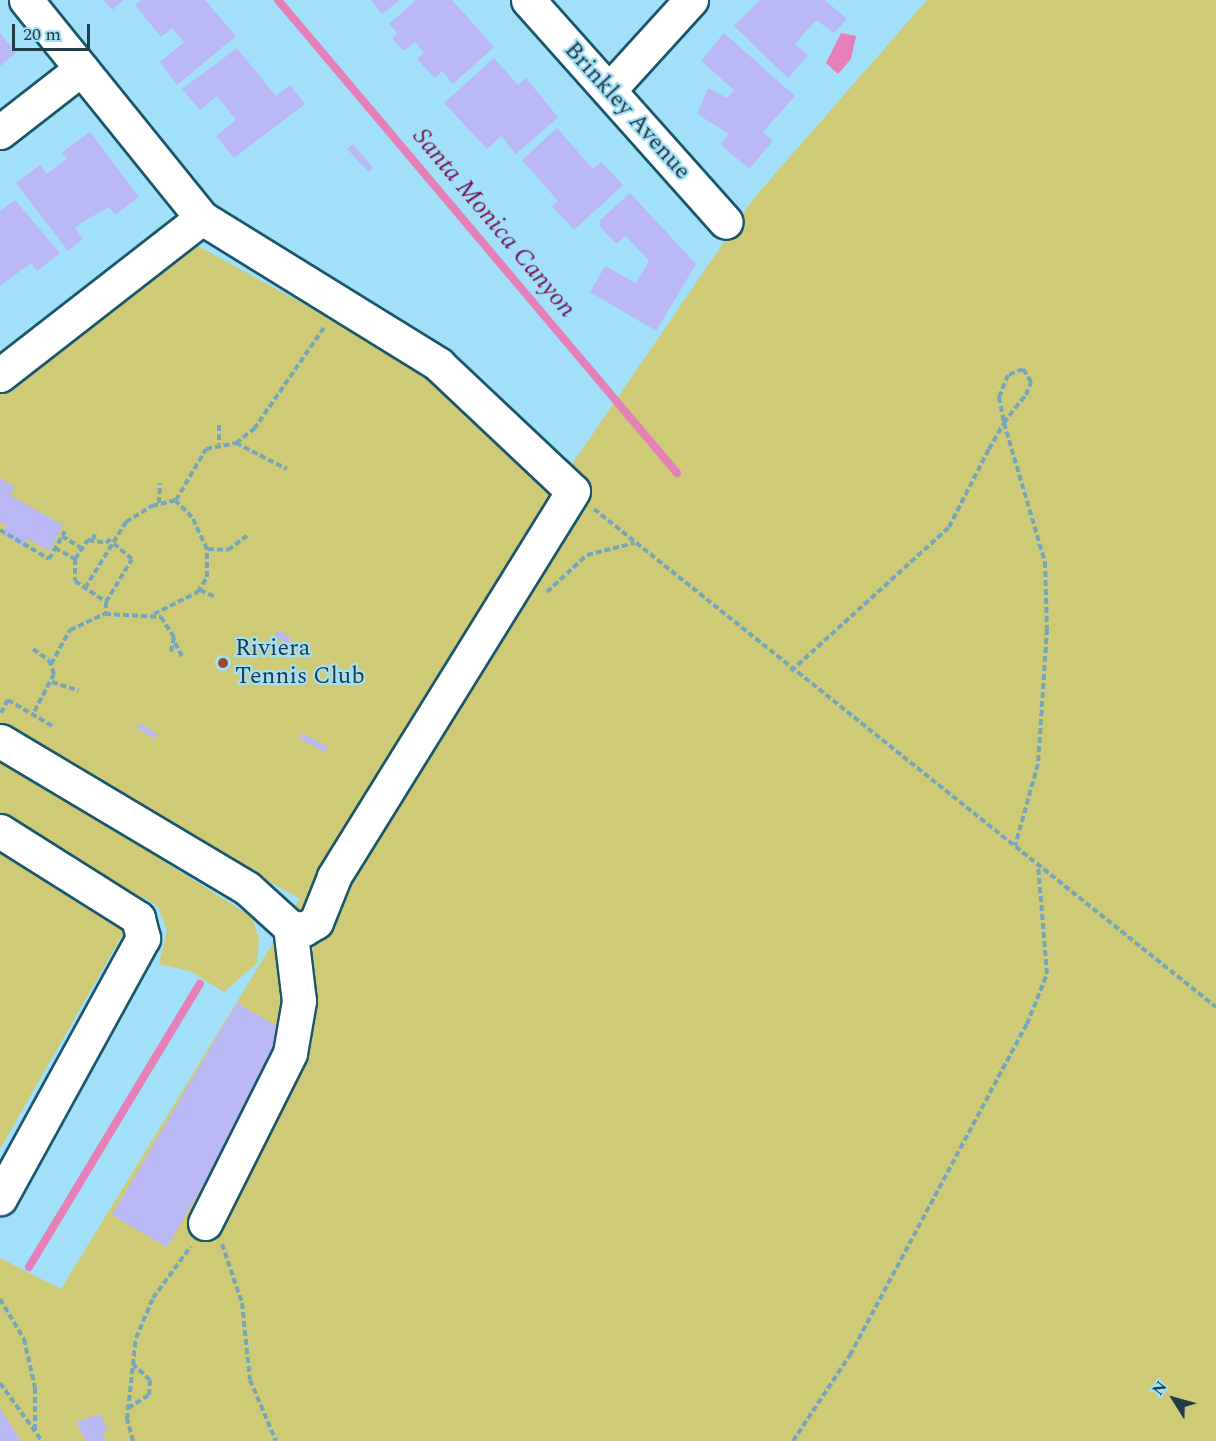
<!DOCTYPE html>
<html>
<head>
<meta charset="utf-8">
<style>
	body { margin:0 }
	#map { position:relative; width:1216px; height:1441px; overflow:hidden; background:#a2dff8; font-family:Spectral,serif }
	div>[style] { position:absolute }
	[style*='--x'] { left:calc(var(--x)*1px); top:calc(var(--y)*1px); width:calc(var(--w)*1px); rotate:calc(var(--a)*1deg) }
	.green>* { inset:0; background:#ceca75 }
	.water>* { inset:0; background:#e580b9 }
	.stream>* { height:8px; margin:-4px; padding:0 4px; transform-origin:4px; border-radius:4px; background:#e580b9 }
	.building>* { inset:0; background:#bab8f4 }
	.path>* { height:4px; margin-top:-2px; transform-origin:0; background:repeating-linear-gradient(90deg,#76a7bb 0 6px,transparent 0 9px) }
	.roads { filter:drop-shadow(2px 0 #1a576d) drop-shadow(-2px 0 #1a576d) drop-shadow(0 2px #1a576d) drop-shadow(0 -2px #1a576d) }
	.minor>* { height:33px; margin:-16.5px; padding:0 16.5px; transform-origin:16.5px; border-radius:16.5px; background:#fff }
	.dots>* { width:16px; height:16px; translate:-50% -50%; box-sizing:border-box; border:3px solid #a2dff8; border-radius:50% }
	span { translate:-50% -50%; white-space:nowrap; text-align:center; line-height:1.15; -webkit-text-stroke:4.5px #a2dff8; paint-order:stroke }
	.street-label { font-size:24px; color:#233c46 }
	.poi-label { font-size:24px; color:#233c46 }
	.left { translate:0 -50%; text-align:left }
	.water-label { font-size:26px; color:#731953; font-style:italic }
	.north { position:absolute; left:1144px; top:1369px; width:60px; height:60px; -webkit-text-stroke:4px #a2dff8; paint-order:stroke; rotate:307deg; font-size:16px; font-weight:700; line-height:24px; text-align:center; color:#233c46 }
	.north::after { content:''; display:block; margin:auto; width:21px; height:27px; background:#233c46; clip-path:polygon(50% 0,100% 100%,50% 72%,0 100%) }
	.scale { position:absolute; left:12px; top:24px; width:78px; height:27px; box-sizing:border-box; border:3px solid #233c46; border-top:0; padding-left:8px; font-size:18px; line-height:21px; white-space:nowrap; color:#233c46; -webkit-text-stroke:4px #a2dff8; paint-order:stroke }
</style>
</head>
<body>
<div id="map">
	<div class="green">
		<div style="clip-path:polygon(927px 0,1216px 0,1216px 1441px,0 1441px,0 1258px,61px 1289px,300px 899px,182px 831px,165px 862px,252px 917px,259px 939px,257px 963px,224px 992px,190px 971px,159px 964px,167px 930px,158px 907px,144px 897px,0 1149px,0 386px,187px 240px,440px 379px,542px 473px,551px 495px,754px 198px)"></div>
	</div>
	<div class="water">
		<div style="clip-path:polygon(841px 33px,856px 36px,851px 59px,838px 74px,826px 63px)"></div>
	</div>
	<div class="stream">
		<div style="--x:278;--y:0;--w:619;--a:49.85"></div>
		<div style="--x:29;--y:1267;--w:331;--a:-58.9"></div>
	</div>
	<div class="building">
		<div style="clip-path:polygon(104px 0,124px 0,112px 10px)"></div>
		<div style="clip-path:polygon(141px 0,205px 0,236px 36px,177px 85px,160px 62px,184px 42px,172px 28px,161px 37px,135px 5px)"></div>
		<div style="clip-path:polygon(371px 0,400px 0,382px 14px)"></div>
		<div style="clip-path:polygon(416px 0,452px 0,494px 47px,453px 84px,442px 71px,435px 78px,417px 59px,424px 53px,415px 42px,404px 51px,392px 38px,397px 33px,389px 24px)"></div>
		<div style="clip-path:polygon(760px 0,825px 0,847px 19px,834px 33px,816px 20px,795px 44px,808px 55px,788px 78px,734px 26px)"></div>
		<div style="clip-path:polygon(0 33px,16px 53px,0 66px)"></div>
		<div style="clip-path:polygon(724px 33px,795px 96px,763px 132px,773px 141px,749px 169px,720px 144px,729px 134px,697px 114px,708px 88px,727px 98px,734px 90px,701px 61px)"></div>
		<div style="clip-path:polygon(237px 48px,276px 96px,290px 85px,305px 104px,234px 158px,216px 136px,236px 120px,217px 96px,200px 110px,182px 89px)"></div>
		<div style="clip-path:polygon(494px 58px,518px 85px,526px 78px,558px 117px,516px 154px,501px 136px,487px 149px,444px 103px)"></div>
		<div style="clip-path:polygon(557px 128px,593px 169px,601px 162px,623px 185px,574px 230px,552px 206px,558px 201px,522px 160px)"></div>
		<div style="clip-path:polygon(90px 132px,139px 197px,115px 215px,109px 207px,81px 223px,75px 228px,83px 239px,68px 251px,16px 183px,40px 165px,47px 174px,67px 159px,62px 152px)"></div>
		<div style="clip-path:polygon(353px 144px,373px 167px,369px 172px,347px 149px)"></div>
		<div style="clip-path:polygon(630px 193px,696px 264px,656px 331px,590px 292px,605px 266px,636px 283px,649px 261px,626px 236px,616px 244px,601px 228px,599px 221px)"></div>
		<div style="clip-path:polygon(15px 200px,60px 253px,37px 271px,31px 263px,0 286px,0 211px)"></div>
		<div style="clip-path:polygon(0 478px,15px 487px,10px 495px,63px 525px,49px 551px,28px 539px,24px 547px,3px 535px,7px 526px,0 522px)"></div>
		<div style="clip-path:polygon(278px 630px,291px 638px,288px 644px,274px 636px)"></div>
		<div style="clip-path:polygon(139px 723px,158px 734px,155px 739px,137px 728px)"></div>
		<div style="clip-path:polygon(302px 733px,328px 747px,325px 752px,299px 738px)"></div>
		<div style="clip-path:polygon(237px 1003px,291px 1034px,167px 1247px,112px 1215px)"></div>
		<div style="clip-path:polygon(0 1408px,21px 1441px,0 1441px)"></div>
		<div style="clip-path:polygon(100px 1414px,108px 1430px,102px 1433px,106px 1441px,86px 1441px,76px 1422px)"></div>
	</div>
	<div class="path">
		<div style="--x:219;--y:425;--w:19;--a:90"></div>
		<div style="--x:236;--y:443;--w:57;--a:27"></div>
		<div style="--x:159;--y:503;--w:20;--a:-87"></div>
		<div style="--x:594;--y:509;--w:797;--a:38.68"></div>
		<div style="--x:0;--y:530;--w:57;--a:30.6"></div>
		<div style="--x:49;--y:559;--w:32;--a:-60"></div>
		<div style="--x:62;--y:536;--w:22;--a:32"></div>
		<div style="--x:93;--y:540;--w:9;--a:-72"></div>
		<div style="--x:55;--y:548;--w:23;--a:29"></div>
		<div style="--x:75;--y:559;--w:22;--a:90"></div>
		<div style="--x:75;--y:581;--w:37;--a:34"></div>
		<div style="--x:106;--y:602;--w:12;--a:90"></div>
		<div style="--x:208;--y:549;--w:20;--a:3"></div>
		<div style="--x:228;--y:550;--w:26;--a:-37"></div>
		<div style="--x:75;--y:559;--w:23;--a:-56"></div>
		<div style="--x:88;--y:540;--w:18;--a:9"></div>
		<div style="--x:106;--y:543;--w:8;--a:-40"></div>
		<div style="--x:85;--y:588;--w:78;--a:-58.2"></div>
		<div style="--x:126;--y:522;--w:31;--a:-32"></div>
		<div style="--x:152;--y:506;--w:25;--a:-14"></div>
		<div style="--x:176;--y:500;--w:59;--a:-59.5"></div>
		<div style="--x:206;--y:449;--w:31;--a:-11"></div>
		<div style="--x:236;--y:443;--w:23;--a:-38"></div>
		<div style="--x:254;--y:429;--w:125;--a:-55.4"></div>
		<div style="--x:200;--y:590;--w:17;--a:25"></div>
		<div style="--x:547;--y:592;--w:54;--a:-42.8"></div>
		<div style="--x:587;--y:555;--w:49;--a:-14.3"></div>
		<div style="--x:106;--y:602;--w:50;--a:-58.8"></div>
		<div style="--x:132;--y:559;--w:26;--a:-140"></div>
		<div style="--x:154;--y:614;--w:49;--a:-26.6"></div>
		<div style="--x:198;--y:592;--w:17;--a:-59"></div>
		<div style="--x:207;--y:577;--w:28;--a:-90"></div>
		<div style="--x:207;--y:549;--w:35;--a:-115"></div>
		<div style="--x:192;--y:517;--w:23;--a:-135"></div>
		<div style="--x:175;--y:643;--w:15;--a:62"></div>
		<div style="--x:33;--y:649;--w:19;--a:35"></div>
		<div style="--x:49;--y:660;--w:15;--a:70"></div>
		<div style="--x:54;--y:674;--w:45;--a:117.7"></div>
		<div style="--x:51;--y:664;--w:39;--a:-61"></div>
		<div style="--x:70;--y:630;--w:38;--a:-25"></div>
		<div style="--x:105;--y:614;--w:56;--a:3.1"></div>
		<div style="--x:161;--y:617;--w:24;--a:57"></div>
		<div style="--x:174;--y:637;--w:15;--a:101"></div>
		<div style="--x:791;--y:671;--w:214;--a:-42.3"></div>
		<div style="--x:949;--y:527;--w:88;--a:-62.9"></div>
		<div style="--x:989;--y:449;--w:30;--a:-60"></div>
		<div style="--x:1004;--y:423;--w:19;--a:-54"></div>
		<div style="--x:1015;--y:408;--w:17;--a:-50"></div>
		<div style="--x:1026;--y:395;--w:14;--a:-69"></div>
		<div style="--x:1031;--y:382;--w:15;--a:-122"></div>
		<div style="--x:1023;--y:369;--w:16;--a:158"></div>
		<div style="--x:1008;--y:375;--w:24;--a:112"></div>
		<div style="--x:999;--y:397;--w:26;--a:79"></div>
		<div style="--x:1004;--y:423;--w:145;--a:73.6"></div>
		<div style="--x:1045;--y:562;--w:67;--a:88.3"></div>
		<div style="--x:1047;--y:629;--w:135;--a:93.8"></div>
		<div style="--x:1038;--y:764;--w:85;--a:105.7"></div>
		<div style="--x:52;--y:682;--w:28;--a:18"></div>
		<div style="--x:1;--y:713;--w:15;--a:-62"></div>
		<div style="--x:8;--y:700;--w:53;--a:30.4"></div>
		<div style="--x:222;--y:1244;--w:62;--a:71.3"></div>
		<div style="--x:242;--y:1303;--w:77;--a:84.1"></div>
		<div style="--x:250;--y:1380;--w:66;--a:66.9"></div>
		<div style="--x:0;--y:1299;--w:47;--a:59"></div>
		<div style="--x:24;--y:1339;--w:50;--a:77.3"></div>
		<div style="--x:35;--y:1388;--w:43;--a:90"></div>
		<div style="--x:0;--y:1383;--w:72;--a:54.1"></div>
		<div style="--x:128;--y:1408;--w:25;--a:-32"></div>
		<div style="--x:149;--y:1395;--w:15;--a:-86"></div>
		<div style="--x:150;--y:1380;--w:22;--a:-137"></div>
		<div style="--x:133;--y:1441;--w:23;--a:-105"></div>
		<div style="--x:127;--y:1419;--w:81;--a:-83.7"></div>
		<div style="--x:136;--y:1338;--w:43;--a:-67"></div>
		<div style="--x:153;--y:1298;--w:64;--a:-53.8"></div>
		<div style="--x:793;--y:1441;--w:103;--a:-56.5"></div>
		<div style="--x:850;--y:1355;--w:375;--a:-61.9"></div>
		<div style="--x:1027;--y:1024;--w:54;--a:-68.2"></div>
		<div style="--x:1047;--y:974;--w:110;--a:-94.7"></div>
	</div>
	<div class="roads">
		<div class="minor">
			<div style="--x:26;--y:0;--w:280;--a:51.1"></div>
			<div style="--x:528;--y:0;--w:297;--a:48.3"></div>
			<div style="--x:609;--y:90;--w:122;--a:-47.7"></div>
			<div style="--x:0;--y:132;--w:103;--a:-37.9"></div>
			<div style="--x:0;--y:375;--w:256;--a:-37.9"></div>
			<div style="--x:202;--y:218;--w:278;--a:31.7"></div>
			<div style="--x:438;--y:364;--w:185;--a:43.3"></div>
			<div style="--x:573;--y:491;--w:454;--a:121.8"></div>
			<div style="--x:334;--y:877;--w:48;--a:111.8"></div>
			<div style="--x:316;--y:922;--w:14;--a:150"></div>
			<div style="--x:304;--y:929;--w:14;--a:-172"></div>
			<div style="--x:290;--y:927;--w:58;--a:-137.8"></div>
			<div style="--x:247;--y:888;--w:287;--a:-149.2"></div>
			<div style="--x:0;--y:831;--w:163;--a:32.2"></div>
			<div style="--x:138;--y:918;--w:21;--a:76"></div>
			<div style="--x:143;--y:938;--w:297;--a:118.8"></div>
			<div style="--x:205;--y:1223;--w:190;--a:-63.4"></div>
			<div style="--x:290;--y:1053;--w:53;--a:-80.2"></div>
			<div style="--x:299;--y:1001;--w:75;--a:-96.9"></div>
		</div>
	</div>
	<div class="dots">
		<div style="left:223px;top:663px;background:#954e29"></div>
	</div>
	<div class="street-label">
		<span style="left:627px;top:111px;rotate:48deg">Brinkley Avenue</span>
	</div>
	<div class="poi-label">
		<span class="left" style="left:235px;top:663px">Riviera<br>Tennis Club</span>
	</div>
	<div class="water-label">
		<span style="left:494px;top:223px;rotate:50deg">Santa Monica Canyon</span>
	</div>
	<div class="north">N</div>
	<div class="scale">20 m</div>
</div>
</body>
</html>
